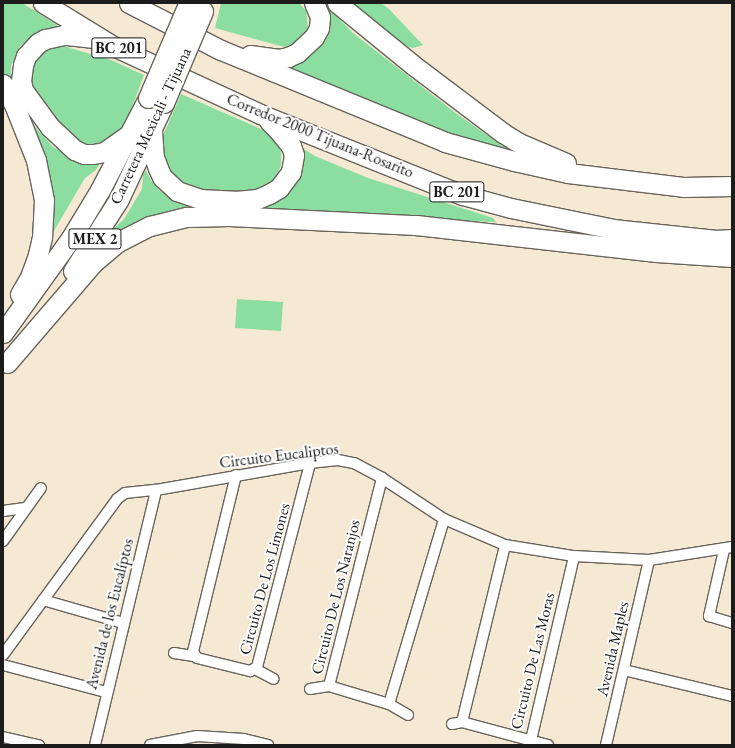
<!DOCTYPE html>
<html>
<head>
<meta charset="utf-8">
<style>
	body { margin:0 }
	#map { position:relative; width:735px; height:748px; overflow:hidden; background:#f5e9d3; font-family:"EB Garamond",serif }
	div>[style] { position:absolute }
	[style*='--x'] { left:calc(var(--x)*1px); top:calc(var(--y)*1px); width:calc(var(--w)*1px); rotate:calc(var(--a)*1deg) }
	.green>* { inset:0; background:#8bde9f }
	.roads { filter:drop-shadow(1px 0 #68645c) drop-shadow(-1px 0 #68645c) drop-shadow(0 1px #68645c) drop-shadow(0 -1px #68645c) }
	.street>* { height:10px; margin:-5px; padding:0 5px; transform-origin:5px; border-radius:5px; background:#fff }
	.highway>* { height:19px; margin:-9.5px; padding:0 9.5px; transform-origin:9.5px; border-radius:9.5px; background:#fff }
	.bridges { filter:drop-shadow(1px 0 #68645c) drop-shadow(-1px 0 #68645c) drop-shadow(0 1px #68645c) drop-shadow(0 -1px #68645c) }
	.highway-bridge>* { height:19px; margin:-9.5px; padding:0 9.5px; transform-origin:9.5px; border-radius:9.5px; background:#fff }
	span { translate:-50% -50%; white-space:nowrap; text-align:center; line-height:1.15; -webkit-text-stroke:4px #fff; paint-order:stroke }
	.shield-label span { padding:1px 3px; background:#fff; border:1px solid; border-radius:3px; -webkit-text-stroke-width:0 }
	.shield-label { font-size:15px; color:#1c1c1c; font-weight:700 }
	.street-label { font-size:16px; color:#1c1c1c }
	.frame { position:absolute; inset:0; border:4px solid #1c1c1c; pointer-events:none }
</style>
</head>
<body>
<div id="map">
	<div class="green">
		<div style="clip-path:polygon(3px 3px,22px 3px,60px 27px,50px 28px,41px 31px,20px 46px,11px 66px,11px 86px,19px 103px,37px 129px,53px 147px,73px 158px,102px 160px,96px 170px,85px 178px,41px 253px,47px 205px,3px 76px)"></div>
		<div style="clip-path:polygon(221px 3px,299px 3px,306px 11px,308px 28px,297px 43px,284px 47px,215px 28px)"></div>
		<div style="clip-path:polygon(323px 3px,353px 33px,457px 114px,501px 145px,531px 160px,408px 119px,283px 65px,296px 61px)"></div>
		<div style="clip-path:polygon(351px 3px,381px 3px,389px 9px,423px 45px,413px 48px,405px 46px)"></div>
		<div style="clip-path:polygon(60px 45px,111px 60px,144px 75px,125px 126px,103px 142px,93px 146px,83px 146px,68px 137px,25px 77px,41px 49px)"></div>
		<div style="clip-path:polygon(181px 94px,270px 133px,278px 142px,281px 153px,281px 166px,271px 185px,257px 190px,228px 195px,188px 187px,165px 172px,160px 147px,162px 138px)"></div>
		<div style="clip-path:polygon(299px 146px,315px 156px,368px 178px,493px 218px,496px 222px,206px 211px,104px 242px,110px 232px,124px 219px,142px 189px,143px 175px,146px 170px,152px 182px,159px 190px,184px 204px,204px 206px,267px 201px)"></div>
		<div style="clip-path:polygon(237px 299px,283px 302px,281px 331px,235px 328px)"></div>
	</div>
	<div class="roads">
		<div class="street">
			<div style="--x:236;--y:475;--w:182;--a:103.7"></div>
			<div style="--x:193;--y:652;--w:7;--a:56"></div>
			<div style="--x:197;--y:658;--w:55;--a:13.8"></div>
			<div style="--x:250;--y:671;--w:8;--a:-30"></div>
			<div style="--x:257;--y:667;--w:211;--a:-75.4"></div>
			<div style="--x:3;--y:511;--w:22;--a:-8"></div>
			<div style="--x:3;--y:541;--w:65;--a:-54.4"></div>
			<div style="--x:724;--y:550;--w:68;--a:102.8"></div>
			<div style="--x:709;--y:616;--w:24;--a:17"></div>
			<div style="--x:43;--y:600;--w:83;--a:16"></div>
			<div style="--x:174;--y:653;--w:20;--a:9"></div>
			<div style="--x:3;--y:655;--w:193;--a:-53.8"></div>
			<div style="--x:117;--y:499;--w:10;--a:-37"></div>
			<div style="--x:125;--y:493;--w:31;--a:-6"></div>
			<div style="--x:156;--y:490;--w:156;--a:-9.9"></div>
			<div style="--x:310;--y:463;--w:28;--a:-6"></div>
			<div style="--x:338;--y:460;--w:16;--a:11"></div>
			<div style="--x:354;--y:463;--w:32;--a:28"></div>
			<div style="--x:382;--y:478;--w:74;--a:33.5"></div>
			<div style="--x:444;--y:519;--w:66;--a:23.1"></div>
			<div style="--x:505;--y:545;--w:70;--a:9.1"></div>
			<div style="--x:574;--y:556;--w:75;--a:3.1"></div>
			<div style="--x:649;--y:560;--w:84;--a:-8.9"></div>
			<div style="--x:3;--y:665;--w:106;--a:14.7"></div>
			<div style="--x:255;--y:669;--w:21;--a:28"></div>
			<div style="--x:624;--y:670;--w:111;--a:13.5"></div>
			<div style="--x:329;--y:686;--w:215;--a:-75.7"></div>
			<div style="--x:310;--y:689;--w:19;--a:-9"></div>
			<div style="--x:329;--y:686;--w:63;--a:16.7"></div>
			<div style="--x:389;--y:704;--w:22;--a:30"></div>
			<div style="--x:389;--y:704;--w:193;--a:-73.4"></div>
			<div style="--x:462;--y:722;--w:182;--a:-76.3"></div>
			<div style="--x:452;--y:724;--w:10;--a:-11"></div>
			<div style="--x:462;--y:722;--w:89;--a:15"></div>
			<div style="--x:3;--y:737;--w:37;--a:13"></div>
			<div style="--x:531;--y:740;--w:189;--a:-76.8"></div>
			<div style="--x:95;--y:745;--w:262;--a:-76.5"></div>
			<div style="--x:150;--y:745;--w:48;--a:-10.8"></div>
			<div style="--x:197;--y:736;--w:47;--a:3.7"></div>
			<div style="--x:244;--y:739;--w:25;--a:14"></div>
			<div style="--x:606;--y:745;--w:190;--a:-76.9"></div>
		</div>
		<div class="highway">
			<div style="--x:43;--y:3;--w:82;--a:31.6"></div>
			<div style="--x:113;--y:46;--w:162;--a:24.8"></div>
			<div style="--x:260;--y:114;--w:219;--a:21.8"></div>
			<div style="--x:463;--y:195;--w:50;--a:15.2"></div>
			<div style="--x:511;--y:208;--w:104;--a:11.6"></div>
			<div style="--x:613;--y:229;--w:104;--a:6.1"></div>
			<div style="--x:716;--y:240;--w:16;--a:-4"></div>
			<div style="--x:129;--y:3;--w:103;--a:27.1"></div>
			<div style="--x:221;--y:50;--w:242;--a:22.3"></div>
			<div style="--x:445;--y:142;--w:72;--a:15.4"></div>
			<div style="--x:514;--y:161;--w:55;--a:12.5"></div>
			<div style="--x:568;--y:173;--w:116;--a:6.9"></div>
			<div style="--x:683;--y:187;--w:49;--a:-1.2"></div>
			<div style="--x:337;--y:3;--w:98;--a:39.2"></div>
			<div style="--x:413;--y:65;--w:113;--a:37.1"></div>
			<div style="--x:503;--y:133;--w:19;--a:32"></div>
			<div style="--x:519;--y:143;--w:51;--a:23.1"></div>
			<div style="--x:94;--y:38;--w:30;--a:-174"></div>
			<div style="--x:64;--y:35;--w:19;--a:168"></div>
			<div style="--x:45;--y:39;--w:8;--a:150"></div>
			<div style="--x:38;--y:43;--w:18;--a:133"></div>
			<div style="--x:26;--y:56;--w:9;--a:108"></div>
			<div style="--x:23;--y:65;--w:16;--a:97"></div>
			<div style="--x:21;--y:81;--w:9;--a:77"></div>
			<div style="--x:23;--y:90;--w:46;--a:53.9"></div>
			<div style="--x:50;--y:127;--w:34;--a:43"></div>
			<div style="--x:75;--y:150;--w:10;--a:24"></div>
			<div style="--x:84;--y:154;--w:9;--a:0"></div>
			<div style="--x:93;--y:154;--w:11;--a:-10"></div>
			<div style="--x:104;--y:152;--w:28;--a:-35"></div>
			<div style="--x:250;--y:55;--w:27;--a:8"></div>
			<div style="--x:277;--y:59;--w:11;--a:-10"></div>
			<div style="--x:288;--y:57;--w:10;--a:-24"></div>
			<div style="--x:297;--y:53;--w:23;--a:-43"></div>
			<div style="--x:314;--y:37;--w:10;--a:-61"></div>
			<div style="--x:319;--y:28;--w:11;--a:-85"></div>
			<div style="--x:320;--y:17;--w:15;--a:-113"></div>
			<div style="--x:3;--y:84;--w:26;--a:62"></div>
			<div style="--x:15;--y:107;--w:57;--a:68.4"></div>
			<div style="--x:36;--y:160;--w:41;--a:78.7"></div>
			<div style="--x:44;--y:200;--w:37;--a:93"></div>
			<div style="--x:42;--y:237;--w:18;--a:103"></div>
			<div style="--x:38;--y:255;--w:23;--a:110"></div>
			<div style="--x:30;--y:277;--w:20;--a:120"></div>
			<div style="--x:152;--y:131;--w:26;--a:86"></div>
			<div style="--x:154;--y:157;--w:12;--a:70"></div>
			<div style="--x:158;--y:168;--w:10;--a:66"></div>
			<div style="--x:162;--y:177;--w:21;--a:43"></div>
			<div style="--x:177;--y:191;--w:24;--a:19"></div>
			<div style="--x:200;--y:199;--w:35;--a:3"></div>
			<div style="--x:235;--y:201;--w:22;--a:-5"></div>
			<div style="--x:257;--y:199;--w:13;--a:-23"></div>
			<div style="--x:269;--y:194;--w:12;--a:-31"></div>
			<div style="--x:279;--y:188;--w:20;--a:-53"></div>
			<div style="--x:291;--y:172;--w:17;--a:-80"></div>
			<div style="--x:294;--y:155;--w:9;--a:-108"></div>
			<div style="--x:291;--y:146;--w:19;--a:-129"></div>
			<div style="--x:279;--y:131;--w:14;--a:-135"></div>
			<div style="--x:73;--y:271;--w:85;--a:-57.4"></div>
			<div style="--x:119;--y:199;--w:106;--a:-64.9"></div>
			<div style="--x:3;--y:333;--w:117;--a:-54.4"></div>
			<div style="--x:71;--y:238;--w:56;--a:-58.9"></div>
			<div style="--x:100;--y:190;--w:104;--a:-62.4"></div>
			<div style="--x:7;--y:363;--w:133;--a:-49.3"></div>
			<div style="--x:94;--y:262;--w:31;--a:-40"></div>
			<div style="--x:118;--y:242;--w:36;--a:-27"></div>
			<div style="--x:150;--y:226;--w:38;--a:-14"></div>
			<div style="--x:187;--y:217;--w:42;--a:-1.4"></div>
			<div style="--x:229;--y:216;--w:187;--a:2.8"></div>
			<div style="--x:416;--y:225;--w:242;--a:6.4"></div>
			<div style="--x:656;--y:252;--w:76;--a:3.8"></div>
		</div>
	</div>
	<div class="bridges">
		<div class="highway-bridge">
			<div style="--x:148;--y:98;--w:102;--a:-66.9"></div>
			<div style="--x:164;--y:103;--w:100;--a:-67"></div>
		</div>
	</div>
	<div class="shield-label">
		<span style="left:119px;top:48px">BC 201</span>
		<span style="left:457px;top:192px">BC 201</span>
		<span style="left:95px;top:239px">MEX 2</span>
	</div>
	<div class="street-label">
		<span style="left:151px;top:126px;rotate:-65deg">Carretera Mexicali - Tijuana</span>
		<span style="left:320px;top:136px;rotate:22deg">Corredor 2000 Tijuana-Rosarito</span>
		<span style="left:279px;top:456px;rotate:-7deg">Circuito Eucaliptos</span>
		<span style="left:265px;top:579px;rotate:-75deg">Circuito De Los Limones</span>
		<span style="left:336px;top:597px;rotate:-76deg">Circuito De Los Naranjos</span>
		<span style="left:110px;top:614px;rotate:-76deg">Avenida de los Eucalíptos</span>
		<span style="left:613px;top:649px;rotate:-77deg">Avenida Maples</span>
		<span style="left:533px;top:661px;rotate:-76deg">Circuito De Las Moras</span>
	</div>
	<div class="frame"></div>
</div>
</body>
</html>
